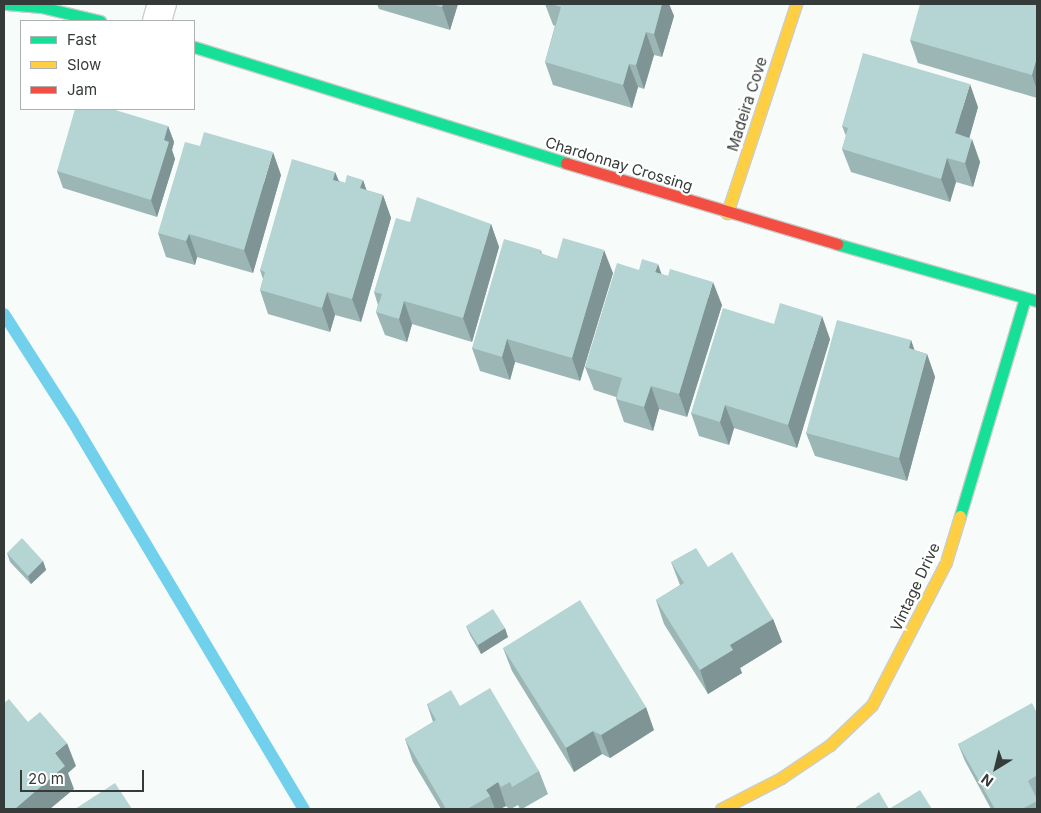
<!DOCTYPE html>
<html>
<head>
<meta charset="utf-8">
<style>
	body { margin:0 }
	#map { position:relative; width:1041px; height:813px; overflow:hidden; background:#f7fcfa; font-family:Inter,sans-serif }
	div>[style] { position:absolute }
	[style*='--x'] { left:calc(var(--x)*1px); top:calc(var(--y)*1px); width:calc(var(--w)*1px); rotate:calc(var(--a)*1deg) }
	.stream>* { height:12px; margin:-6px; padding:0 6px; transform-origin:6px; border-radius:6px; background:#71d0eb }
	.roads { filter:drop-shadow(1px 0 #c9cecc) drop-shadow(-1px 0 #c9cecc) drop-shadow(0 1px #c9cecc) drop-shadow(0 -1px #c9cecc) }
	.street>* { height:28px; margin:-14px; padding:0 14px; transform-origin:14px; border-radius:14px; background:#fefffe }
	.fast>* { height:11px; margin:-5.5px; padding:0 5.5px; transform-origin:5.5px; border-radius:5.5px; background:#16e098 }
	.slow>* { height:11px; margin:-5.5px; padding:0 5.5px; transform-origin:5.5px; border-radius:5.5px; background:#ffcf43 }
	.jam>* { height:11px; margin:-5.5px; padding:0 5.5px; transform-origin:5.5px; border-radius:5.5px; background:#f24e42 }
	.wall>* { inset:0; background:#9cb6b6 }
	.shaded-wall>* { inset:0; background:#7f9494 }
	.building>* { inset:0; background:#b5d4d4 }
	span { translate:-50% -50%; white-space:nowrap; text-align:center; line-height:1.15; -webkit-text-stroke:4.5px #fff; paint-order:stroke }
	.street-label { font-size:15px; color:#353b39 }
	.frame { position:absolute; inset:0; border:5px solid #353b39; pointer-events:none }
	.legend { position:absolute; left:20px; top:20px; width:175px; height:90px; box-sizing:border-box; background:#fff; border:1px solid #aeb1b0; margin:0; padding:6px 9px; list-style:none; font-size:15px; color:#353b39 }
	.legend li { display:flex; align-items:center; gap:10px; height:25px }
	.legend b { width:25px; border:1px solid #aeb1b0 }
	.north { position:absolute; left:971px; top:743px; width:50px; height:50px; -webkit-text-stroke:4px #fff; paint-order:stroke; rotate:216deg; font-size:14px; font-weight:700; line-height:20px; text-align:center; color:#353b39 }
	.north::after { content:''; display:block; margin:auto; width:18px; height:22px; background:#353b39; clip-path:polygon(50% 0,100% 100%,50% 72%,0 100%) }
	.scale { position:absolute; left:20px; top:770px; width:124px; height:22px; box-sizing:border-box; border:2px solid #353b39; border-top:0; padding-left:6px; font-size:15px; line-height:18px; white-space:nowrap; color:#353b39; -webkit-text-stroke:4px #fff; paint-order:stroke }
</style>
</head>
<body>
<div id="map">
	<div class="stream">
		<div style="--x:4;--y:314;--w:128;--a:57.4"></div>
		<div style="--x:73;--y:422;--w:451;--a:59.2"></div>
	</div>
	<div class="roads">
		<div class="street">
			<div style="--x:157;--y:21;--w:18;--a:-74"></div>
		</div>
		<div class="fast">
			<div style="--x:6;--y:4;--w:35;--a:5"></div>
			<div style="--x:41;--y:7;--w:61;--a:13.3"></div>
			<div style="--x:194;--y:47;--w:390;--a:17.3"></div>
			<div style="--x:837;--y:244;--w:208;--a:15.9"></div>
			<div style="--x:960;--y:516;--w:227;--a:-73.4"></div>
		</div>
		<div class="slow">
			<div style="--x:727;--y:213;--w:220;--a:-71.7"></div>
			<div style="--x:721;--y:809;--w:68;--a:-27.3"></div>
			<div style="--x:781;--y:778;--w:59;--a:-34"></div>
			<div style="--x:830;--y:745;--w:58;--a:-43.6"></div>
			<div style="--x:872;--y:705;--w:161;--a:-62.6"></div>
			<div style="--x:946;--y:562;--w:48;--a:-73.1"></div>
		</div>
		<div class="jam">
			<div style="--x:566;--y:163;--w:283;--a:16.6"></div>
		</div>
	</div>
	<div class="wall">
		<div style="clip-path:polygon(377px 4px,458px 4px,450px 30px,379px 9px)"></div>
		<div style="clip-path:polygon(545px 4px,669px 4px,674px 16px,662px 57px,654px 55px,644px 89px,638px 87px,632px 108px,553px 85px,545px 62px,555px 26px,553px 25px)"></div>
		<div style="clip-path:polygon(1037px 4px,1037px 98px,918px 63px,910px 40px)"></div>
		<div style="clip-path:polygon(978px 107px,969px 138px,980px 162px,973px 187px,956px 182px,950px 202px,851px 172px,842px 149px,846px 136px,842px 126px)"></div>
		<div style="clip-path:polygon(168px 126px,174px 142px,172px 150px,175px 159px,157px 217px,63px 188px,57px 171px)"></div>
		<div style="clip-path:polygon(335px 172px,339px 181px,345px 183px,363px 180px,366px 190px,383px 195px,391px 218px,361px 322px,335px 315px,330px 332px,268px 314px,260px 290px,263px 279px,260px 270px)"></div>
		<div style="clip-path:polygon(281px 175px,253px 273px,197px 257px,195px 265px,166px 257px,158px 233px)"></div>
		<div style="clip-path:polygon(410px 222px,491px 224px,499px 247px,472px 342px,412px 324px,407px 342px,385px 335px,376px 312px,378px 305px,374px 292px)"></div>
		<div style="clip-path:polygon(541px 250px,542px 254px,557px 259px,613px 273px,580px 381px,515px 362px,510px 380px,480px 371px,472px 348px)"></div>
		<div style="clip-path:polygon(639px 270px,661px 274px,668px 276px,722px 305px,687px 417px,659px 409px,653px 431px,624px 422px,616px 399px,616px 397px,594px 390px,585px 367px)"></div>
		<div style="clip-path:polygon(830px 339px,797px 448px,734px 428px,729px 445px,699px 436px,691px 413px)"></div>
		<div style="clip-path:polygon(911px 340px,914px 350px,927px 354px,935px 377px,907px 481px,815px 456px,806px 433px)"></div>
		<div style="clip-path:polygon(7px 553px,43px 561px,46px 570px,31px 584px,10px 562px)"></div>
		<div style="clip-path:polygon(671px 562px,708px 567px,773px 619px,782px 642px,740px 668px,742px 673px,708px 694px,664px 624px,656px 600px,680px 585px)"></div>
		<div style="clip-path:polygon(466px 626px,508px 637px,481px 654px,470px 635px)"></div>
		<div style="clip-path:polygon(503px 648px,654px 730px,610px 758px,602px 754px,574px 772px,512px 671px)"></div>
		<div style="clip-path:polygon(427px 704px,460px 706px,539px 771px,548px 794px,522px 809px,520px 809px,518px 805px,511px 809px,509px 809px,506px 806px,500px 809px,441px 809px,413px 762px,405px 739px,433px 722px)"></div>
		<div style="clip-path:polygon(1037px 713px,1037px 795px,1036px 796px,1037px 799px,1037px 809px,991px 809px,965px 761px,958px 744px)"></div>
	</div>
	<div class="shaded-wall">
		<div style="clip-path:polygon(443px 4px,458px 4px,450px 30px,442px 7px)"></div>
		<div style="clip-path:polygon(662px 4px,669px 4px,674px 16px,662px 57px,654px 34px)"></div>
		<div style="clip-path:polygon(646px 32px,654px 55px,644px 89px,636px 65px)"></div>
		<div style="clip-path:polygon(1037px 57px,1037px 90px,1032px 75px)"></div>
		<div style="clip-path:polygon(629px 64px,638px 87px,632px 108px,623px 85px)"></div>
		<div style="clip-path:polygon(970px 84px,978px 107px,964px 157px,955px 133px)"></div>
		<div style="clip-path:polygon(168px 126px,174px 142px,172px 150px,175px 159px,157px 217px,151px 200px,164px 140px)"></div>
		<div style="clip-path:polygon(972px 139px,980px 162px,973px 187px,965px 163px)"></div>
		<div style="clip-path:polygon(273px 152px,281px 175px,253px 273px,244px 250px)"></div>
		<div style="clip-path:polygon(947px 158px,956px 182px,950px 202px,941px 179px)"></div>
		<div style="clip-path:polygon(335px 172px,344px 195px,333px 180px)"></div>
		<div style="clip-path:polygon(363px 180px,371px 203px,360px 188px)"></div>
		<div style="clip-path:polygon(383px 195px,391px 218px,361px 322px,352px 299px)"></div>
		<div style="clip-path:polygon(491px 224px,499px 247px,472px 342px,463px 318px)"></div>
		<div style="clip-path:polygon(189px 234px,197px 257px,195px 265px,186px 241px)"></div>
		<div style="clip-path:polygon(604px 250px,613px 273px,580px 381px,572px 358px)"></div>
		<div style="clip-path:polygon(658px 264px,666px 287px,655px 272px)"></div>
		<div style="clip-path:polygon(713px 282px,722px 305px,687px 417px,679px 394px)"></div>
		<div style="clip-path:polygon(327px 292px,335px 315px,330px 332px,322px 308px)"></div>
		<div style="clip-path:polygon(404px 301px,412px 324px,407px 342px,399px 319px)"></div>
		<div style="clip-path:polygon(822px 316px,830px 339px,797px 448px,788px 425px)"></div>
		<div style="clip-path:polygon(507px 339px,515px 362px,510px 380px,502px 357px)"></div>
		<div style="clip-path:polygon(911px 340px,919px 363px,909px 348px)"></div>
		<div style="clip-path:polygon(927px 354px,935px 377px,907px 481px,899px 458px)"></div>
		<div style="clip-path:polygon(651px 386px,659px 409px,653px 431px,644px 407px)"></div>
		<div style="clip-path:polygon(725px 405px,734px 428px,729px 445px,720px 422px)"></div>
		<div style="clip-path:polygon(43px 561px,46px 570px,31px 584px,28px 576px)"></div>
		<div style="clip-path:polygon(773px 619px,782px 642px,740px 668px,742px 673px,708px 694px,700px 670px,730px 645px)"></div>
		<div style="clip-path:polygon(505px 628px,508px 637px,481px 654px,478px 645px)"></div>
		<div style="clip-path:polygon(646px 707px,654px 730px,610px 758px,601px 735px)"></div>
		<div style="clip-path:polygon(593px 731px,602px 754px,574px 772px,566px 748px)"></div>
		<div style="clip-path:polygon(67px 743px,76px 766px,68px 773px,74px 789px,50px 809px,15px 809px,55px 753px)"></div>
		<div style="clip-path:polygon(498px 782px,506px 806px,500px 809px,495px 809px,490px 796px,486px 790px)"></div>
	</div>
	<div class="building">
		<div style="clip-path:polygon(431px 4px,443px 4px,442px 7px)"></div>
		<div style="clip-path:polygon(551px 4px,662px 4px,654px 34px,646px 32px,636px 65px,629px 64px,623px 85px,545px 62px,561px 7px)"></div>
		<div style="clip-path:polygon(920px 4px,1037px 4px,1037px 57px,1032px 75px,910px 40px)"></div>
		<div style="clip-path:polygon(863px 53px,970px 84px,955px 133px,972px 139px,965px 163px,947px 158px,941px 179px,842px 149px,848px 128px,842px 126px)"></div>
		<div style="clip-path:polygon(75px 109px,112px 109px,168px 126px,164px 140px,169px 142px,151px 200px,57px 171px)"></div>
		<div style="clip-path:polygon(204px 132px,273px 152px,244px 250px,189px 234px,186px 241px,158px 233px,185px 142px,200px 146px)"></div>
		<div style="clip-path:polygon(292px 159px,335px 172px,333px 180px,345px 183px,347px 175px,363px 180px,360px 188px,383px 195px,352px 299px,327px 292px,322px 308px,260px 290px,265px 272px,260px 270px)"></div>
		<div style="clip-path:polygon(417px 197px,491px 224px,463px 318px,404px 301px,399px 319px,376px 312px,382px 294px,374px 292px,396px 218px,410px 222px)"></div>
		<div style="clip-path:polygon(563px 238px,604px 250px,572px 358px,507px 339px,502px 357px,472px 348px,504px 239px,541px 250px,540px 253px,557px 259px)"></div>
		<div style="clip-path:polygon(642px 259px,658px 264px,655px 272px,668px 276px,670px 269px,713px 282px,679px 394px,651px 386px,644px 407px,616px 399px,622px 378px,585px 367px,617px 263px,639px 270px)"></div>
		<div style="clip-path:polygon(780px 303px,822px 316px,788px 425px,725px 405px,720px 422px,691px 413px,723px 308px,774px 324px)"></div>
		<div style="clip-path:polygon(837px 320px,911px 340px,909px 348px,927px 354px,899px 458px,806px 433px)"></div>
		<div style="clip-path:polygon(22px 538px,43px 561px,28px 576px,7px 553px)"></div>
		<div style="clip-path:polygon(696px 548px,708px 567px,732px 552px,773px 619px,730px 645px,733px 650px,700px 670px,656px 600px,684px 583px,671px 562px)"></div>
		<div style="clip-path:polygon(580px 600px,646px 707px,601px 735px,593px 731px,566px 748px,503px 648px)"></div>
		<div style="clip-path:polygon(493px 609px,505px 628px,478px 645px,466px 626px)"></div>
		<div style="clip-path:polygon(490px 688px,539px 771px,512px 787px,510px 782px,501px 787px,498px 782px,486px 790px,490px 796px,467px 809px,446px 809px,405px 739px,436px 720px,427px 704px,451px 690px,460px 706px)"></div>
		<div style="clip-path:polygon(9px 699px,28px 722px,40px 712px,67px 743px,55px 753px,65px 766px,15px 809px,4px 809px,4px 703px)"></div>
		<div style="clip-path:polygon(1032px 703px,1037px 713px,1037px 775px,1028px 781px,1037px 799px,1037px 801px,1022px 809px,995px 809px,958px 744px)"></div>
		<div style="clip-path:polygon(115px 783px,132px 809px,75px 809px)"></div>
		<div style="clip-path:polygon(920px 790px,932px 809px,857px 809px,856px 807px,879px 792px,889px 809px)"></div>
	</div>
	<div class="street-label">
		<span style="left:747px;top:104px;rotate:-72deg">Madeira Cove</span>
		<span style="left:619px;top:164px;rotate:17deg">Chardonnay Crossing</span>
		<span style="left:915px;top:587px;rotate:-65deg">Vintage Drive</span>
	</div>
	<div class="frame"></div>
	<ul class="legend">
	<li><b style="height:6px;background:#16e098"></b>Fast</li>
	<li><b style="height:6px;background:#ffcf43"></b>Slow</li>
	<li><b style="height:6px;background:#f24e42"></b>Jam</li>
	</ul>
	<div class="north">N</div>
	<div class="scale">20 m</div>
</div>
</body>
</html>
